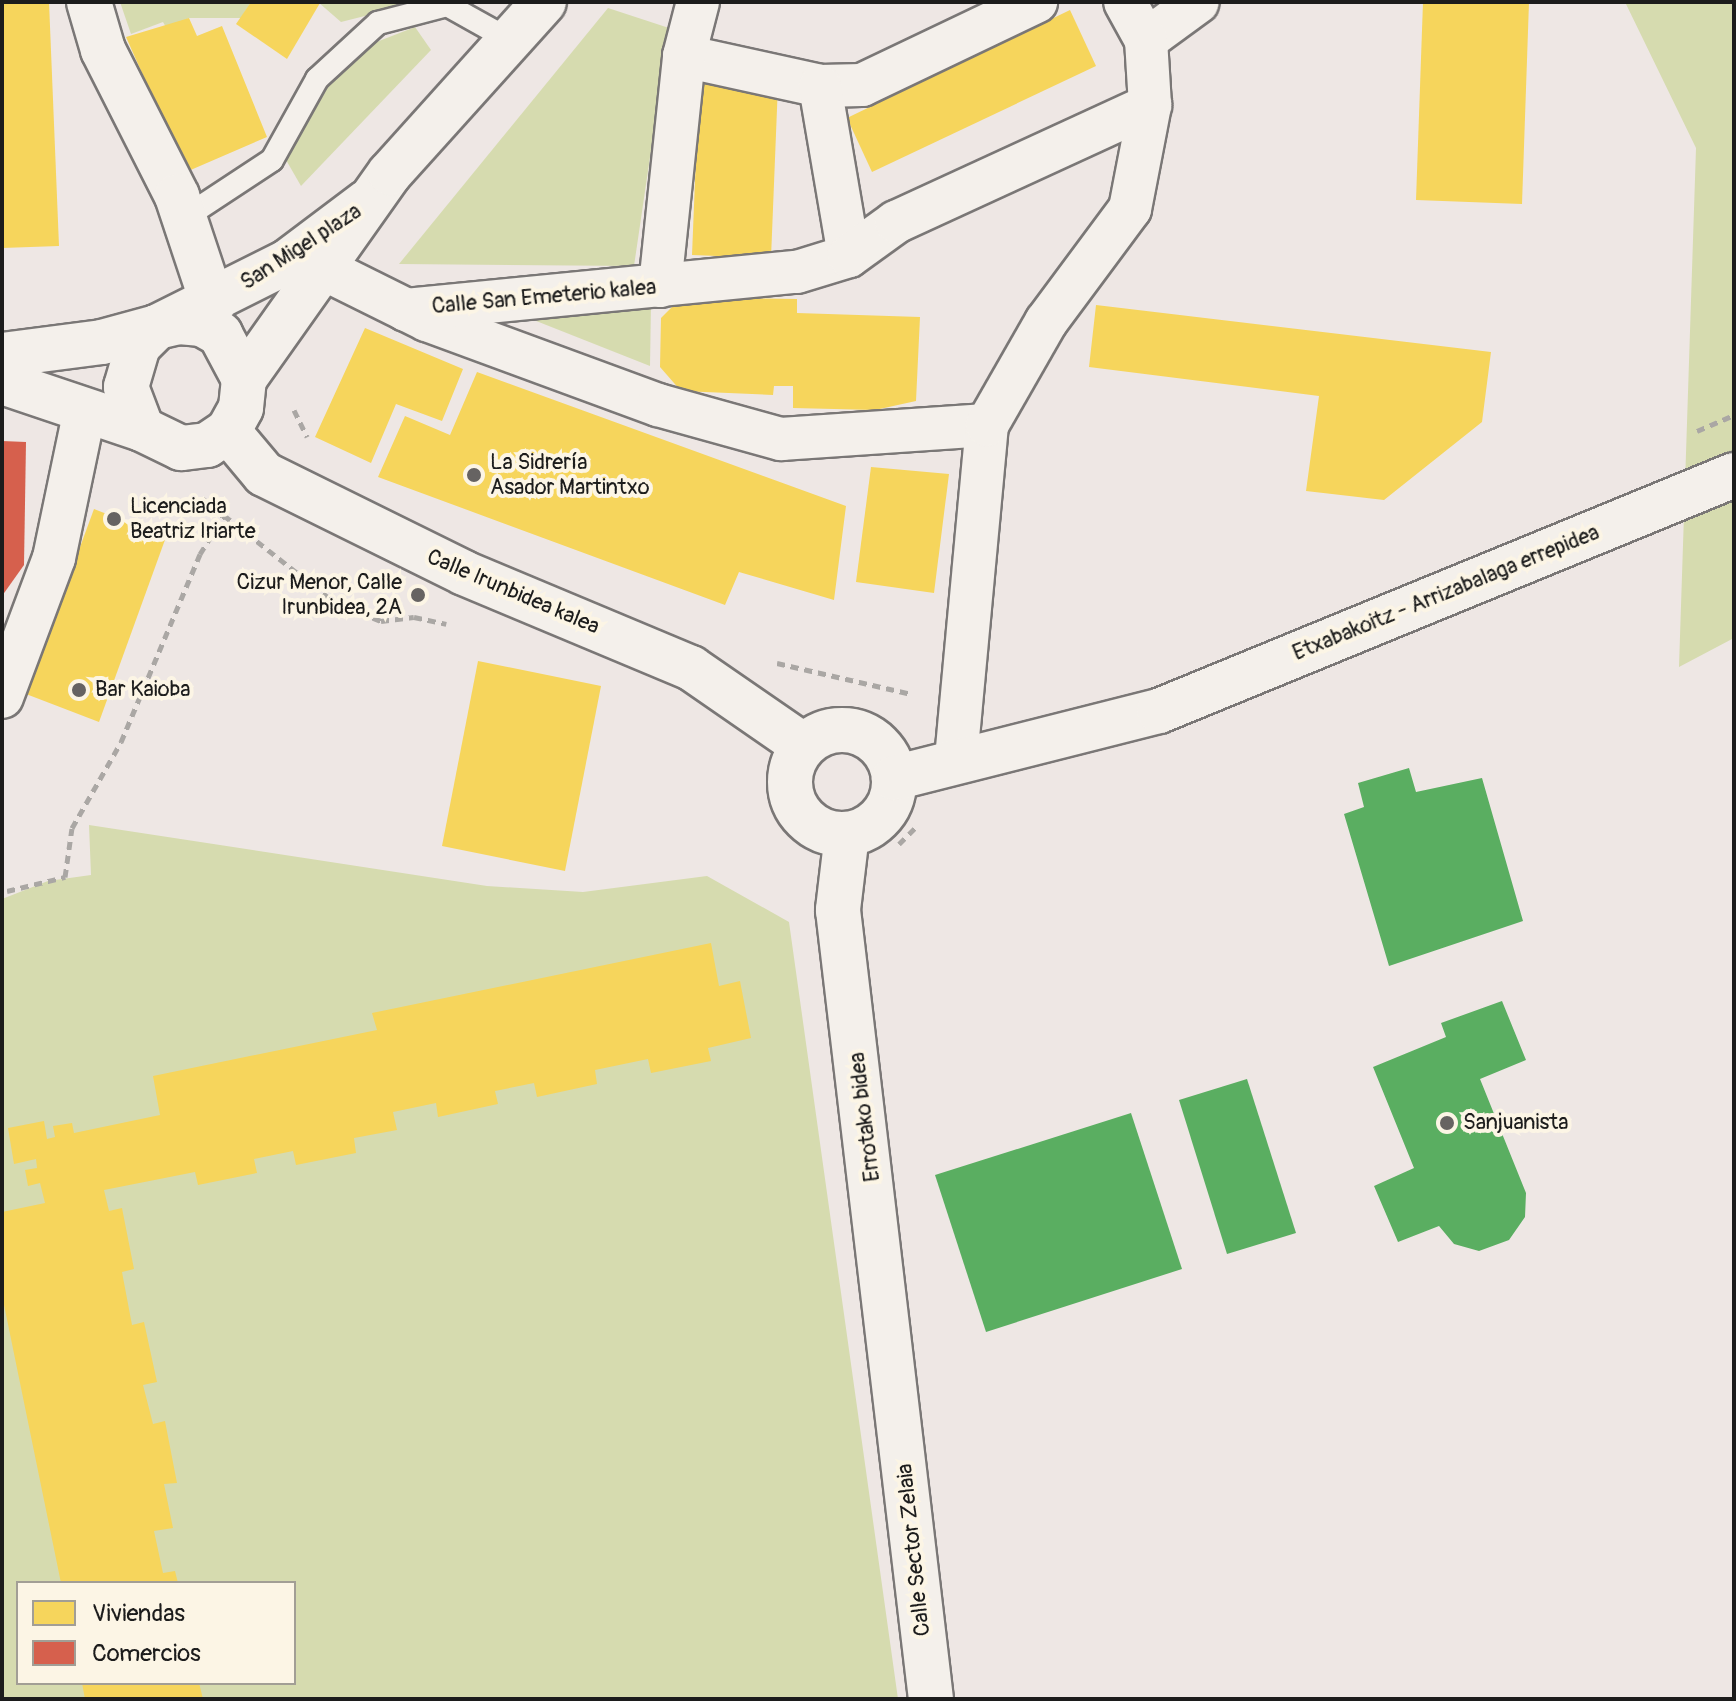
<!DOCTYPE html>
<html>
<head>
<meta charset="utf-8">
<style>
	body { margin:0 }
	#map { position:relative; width:1736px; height:1701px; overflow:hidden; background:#eee7e4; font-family:Pangolin,sans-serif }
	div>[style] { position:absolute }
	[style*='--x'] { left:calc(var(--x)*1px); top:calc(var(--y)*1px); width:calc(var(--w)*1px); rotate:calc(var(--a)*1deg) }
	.green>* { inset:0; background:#d6dbaf }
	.homes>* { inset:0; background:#f6d55c }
	.shops>* { inset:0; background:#d6604d }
	.public>* { inset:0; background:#5aae61 }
	.path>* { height:5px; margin-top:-2.5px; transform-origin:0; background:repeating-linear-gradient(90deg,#aaa7a4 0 8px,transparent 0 14px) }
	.roads { filter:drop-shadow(2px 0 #7a7776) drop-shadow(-2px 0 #7a7776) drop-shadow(0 2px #7a7776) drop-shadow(0 -2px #7a7776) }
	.service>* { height:22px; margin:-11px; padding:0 11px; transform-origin:11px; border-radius:11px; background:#f4f0eb }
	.minor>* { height:42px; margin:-21px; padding:0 21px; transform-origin:21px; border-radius:21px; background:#f4f0eb }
	.tertiary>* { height:44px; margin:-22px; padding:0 22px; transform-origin:22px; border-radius:22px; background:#f4f0eb }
	.tertiary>.ring { margin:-22px; padding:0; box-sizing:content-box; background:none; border:44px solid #f4f0eb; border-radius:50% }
	.dots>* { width:22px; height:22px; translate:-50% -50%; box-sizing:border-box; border:4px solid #fcf5e5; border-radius:50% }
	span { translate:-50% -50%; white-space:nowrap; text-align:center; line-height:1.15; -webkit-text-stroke:8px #fcf5e5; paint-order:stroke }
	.street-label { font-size:22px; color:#1c1c1c }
	.poi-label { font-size:22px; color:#1c1c1c }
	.left { translate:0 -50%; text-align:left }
	.right { translate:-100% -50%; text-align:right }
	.frame { position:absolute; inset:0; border:4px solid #1c1c1c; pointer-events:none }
	.legend { position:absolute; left:16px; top:1581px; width:280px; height:104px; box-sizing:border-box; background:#fcf5e5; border:2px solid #a29e95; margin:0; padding:10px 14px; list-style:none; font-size:24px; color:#1c1c1c }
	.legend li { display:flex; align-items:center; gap:16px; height:40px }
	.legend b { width:40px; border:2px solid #a29e95 }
</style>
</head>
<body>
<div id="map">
	<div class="green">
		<div style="clip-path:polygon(120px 2px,251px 2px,241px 18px,189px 18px,167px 29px,163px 22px,131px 34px)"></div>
		<div style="clip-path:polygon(318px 2px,420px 2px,341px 22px)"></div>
		<div style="clip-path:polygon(1625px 2px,1734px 2px,1734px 638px,1679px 667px,1696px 148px)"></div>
		<div style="clip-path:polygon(608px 8px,669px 28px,634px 266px,399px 264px)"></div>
		<div style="clip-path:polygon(415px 27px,431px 50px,301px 186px,282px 153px,320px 94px,361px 48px)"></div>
		<div style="clip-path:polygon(651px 302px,650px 366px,516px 313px)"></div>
		<div style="clip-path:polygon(evenodd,89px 825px,487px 886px,583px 892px,707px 876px,789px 922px,898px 1699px,2px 1699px,2px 899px,48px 881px,91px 875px,89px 825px,18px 1583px,294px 1583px,294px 1683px,18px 1683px,18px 1583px)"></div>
	</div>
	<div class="homes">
		<div style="clip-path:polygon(2px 2px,49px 2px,59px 246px,2px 248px)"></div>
		<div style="clip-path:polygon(251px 2px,318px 2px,320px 3px,287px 59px,236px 24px)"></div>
		<div style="clip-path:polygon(1423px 2px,1529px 2px,1522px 204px,1416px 200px)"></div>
		<div style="clip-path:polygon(1070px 10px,1096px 66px,872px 172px,847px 118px)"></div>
		<div style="clip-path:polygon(189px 18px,197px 36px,222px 26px,267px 137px,186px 172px,126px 37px)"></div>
		<div style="clip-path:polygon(699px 82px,778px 84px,771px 258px,692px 255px)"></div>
		<div style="clip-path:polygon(682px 297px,797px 299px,797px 313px,920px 317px,916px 401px,875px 410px,793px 408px,793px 386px,774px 386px,773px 395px,681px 391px,660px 367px,661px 318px)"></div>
		<div style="clip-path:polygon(1096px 305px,1491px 352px,1482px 422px,1384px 500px,1306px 491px,1319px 396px,1089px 367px)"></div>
		<div style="clip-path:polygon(365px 328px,463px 369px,442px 421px,396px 404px,371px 463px,315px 437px)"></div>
		<div style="clip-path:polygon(477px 372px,846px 506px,834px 600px,739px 572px,725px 605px,378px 477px,405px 416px,450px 435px)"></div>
		<div style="clip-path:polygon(871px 467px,949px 474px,934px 593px,856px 582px)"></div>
		<div style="clip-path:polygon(94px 509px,166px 537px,99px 722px,26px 694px)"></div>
		<div style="clip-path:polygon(478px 661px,601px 686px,565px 871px,442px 846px)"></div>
		<div style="clip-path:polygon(711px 943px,719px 986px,740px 981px,751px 1038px,708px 1048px,711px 1061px,651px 1073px,648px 1059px,595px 1070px,597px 1084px,537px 1097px,534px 1083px,495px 1091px,498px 1104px,438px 1117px,436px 1103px,393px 1112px,397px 1130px,354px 1138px,356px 1153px,296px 1165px,293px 1151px,254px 1159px,257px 1173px,198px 1185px,195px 1172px,104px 1190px,109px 1211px,122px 1208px,134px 1269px,122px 1272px,132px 1325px,144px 1322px,157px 1382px,143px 1385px,153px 1424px,165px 1421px,177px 1483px,164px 1484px,173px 1528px,154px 1531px,163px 1573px,175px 1571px,178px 1583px,61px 1583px,2px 1295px,2px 1212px,45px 1203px,40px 1183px,28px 1186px,25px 1170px,37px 1168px,36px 1159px,14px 1164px,8px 1128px,44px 1121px,47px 1139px,55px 1137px,53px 1126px,72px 1123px,74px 1133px,160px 1115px,153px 1076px,377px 1030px,372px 1013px)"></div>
		<div style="clip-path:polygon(82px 1683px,199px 1683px,203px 1699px,85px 1699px)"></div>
	</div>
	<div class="shops">
		<div style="clip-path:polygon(2px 441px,26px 442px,24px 565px,2px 596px)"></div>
	</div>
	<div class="public">
		<div style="clip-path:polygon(1409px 768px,1416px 792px,1482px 778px,1523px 921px,1389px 966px,1344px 814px,1364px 807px,1358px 783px)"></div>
		<div style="clip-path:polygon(1502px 1001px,1526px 1060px,1480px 1079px,1526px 1193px,1525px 1217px,1509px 1240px,1479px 1251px,1454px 1244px,1439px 1226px,1398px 1242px,1374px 1186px,1414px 1168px,1373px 1067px,1446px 1037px,1441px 1023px)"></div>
		<div style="clip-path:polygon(1247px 1079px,1296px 1233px,1227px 1254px,1179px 1100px)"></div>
		<div style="clip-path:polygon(1131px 1113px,1182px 1269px,986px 1332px,935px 1175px)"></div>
	</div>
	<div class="path">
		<div style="--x:294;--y:410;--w:30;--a:64"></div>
		<div style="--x:1697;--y:431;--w:40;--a:-23.4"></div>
		<div style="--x:202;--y:498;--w:168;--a:38.2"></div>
		<div style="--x:334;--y:602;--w:51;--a:22"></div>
		<div style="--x:381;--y:621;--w:33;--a:-7"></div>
		<div style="--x:414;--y:617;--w:33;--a:12"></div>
		<div style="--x:777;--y:663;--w:138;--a:13"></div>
		<div style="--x:899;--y:844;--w:25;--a:-45"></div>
		<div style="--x:7;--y:891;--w:60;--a:-13.6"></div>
		<div style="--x:65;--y:877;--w:49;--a:-81.9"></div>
		<div style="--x:72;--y:828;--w:99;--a:-60.3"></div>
		<div style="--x:121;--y:742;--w:204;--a:-67.2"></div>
		<div style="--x:200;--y:554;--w:44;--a:-58.1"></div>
	</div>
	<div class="roads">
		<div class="service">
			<div style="--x:184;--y:218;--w:105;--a:-33.4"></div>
			<div style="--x:272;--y:160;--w:93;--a:-60.9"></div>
			<div style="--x:317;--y:79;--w:83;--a:-42.6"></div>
			<div style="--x:378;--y:23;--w:71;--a:-14.6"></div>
			<div style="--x:447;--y:5;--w:72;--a:29.1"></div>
		</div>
		<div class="minor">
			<div style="--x:1146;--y:40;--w:64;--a:-36.2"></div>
			<div style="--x:684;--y:56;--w:139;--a:12.4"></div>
			<div style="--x:820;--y:86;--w:42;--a:-1.4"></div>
			<div style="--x:862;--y:85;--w:193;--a:-25.5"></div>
			<div style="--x:820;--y:86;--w:172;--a:80.3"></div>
			<div style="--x:320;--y:267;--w:119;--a:26.4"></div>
			<div style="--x:427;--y:320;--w:246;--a:20.2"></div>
			<div style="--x:658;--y:405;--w:128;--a:15.5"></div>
			<div style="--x:781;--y:439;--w:206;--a:-3.9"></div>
			<div style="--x:660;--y:286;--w:231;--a:-84"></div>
			<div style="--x:684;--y:56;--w:56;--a:-75.5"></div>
			<div style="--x:406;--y:310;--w:393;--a:-5.6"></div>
			<div style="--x:797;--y:272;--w:54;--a:-17.1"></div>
			<div style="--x:849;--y:256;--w:58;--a:-35.9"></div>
			<div style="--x:896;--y:222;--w:280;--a:-24.7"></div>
			<div style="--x:2;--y:697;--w:148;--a:-69.5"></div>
			<div style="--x:54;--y:558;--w:147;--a:-78.2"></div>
			<div style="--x:956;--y:759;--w:335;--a:-84.7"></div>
			<div style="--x:987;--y:425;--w:119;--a:-60.2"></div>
			<div style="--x:1046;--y:322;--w:141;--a:-53.4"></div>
			<div style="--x:1130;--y:209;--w:106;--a:-79.1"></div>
			<div style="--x:1150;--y:105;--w:65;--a:-93.5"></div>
			<div style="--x:1146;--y:40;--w:43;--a:-118.9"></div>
		</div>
		<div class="tertiary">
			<div style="--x:89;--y:2;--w:50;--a:73.7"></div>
			<div style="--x:103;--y:50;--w:164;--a:63.1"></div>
			<div style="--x:177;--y:196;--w:114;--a:71.6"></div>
			<div style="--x:2;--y:355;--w:101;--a:-7.4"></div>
			<div style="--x:102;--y:342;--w:57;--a:-15.3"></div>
			<div style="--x:157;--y:327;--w:23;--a:-13"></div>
			<div style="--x:179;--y:322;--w:23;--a:5"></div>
			<div style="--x:202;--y:324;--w:21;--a:29"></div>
			<div style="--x:220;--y:334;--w:51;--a:61.9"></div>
			<div style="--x:244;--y:379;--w:29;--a:96"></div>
			<div style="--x:241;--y:408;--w:26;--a:119"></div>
			<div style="--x:228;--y:431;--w:25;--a:146"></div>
			<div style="--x:207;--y:445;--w:26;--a:173"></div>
			<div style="--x:181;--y:448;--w:43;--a:-154"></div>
			<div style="--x:142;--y:429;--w:45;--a:-110.9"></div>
			<div style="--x:126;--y:387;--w:43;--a:-73.7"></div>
			<div style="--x:138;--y:346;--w:27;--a:-45"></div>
			<div style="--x:157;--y:327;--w:145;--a:-26.6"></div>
			<div style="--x:287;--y:262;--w:100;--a:-36.9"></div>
			<div style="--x:244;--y:379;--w:252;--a:-54.7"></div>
			<div style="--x:390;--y:173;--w:230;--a:-48"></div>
			<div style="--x:2;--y:382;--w:148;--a:18.6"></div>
			<div style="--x:228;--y:431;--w:56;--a:50.1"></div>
			<div style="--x:264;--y:474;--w:223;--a:26.3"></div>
			<div style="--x:464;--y:573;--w:246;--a:22.7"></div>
			<div style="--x:691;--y:668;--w:137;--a:34.6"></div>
			<div class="ring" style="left:790px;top:730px;width:60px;height:60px"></div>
			<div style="--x:894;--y:778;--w:273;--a:-14.2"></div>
			<div style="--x:1159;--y:711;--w:622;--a:-22.31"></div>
			<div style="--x:847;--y:834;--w:77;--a:96.8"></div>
			<div style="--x:838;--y:910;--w:794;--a:83.28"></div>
		</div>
	</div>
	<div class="dots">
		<div style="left:474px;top:475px;background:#666362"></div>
		<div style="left:114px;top:519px;background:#666362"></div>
		<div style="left:418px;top:595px;background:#666362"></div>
		<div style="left:79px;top:690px;background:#666362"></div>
		<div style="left:1447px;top:1123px;background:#666362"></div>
	</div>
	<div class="street-label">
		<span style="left:301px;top:247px;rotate:-33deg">San Migel plaza</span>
		<span style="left:544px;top:297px;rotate:-5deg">Calle San Emeterio kalea</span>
		<span style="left:513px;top:592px;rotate:23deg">Calle Irunbidea kalea</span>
		<span style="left:1446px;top:593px;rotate:-22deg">Etxabakoitz - Arrizabalaga errepidea</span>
		<span style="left:865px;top:1117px;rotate:-97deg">Errotako bidea</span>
		<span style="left:914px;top:1550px;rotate:-96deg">Calle Sector Zelaia</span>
	</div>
	<div class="poi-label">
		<span class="left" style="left:490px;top:475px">La Sidrería<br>Asador Martintxo</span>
		<span class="left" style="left:130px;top:519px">Licenciada<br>Beatriz Iriarte</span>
		<span class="right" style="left:402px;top:595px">Cizur Menor, Calle<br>Irunbidea, 2A</span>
		<span class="left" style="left:95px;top:690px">Bar Kaioba</span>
		<span class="left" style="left:1463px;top:1123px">Sanjuanista</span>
	</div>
	<div class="frame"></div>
	<ul class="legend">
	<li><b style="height:22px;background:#f6d55c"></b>Viviendas</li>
	<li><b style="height:22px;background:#d6604d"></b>Comercios</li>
	</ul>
</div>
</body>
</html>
